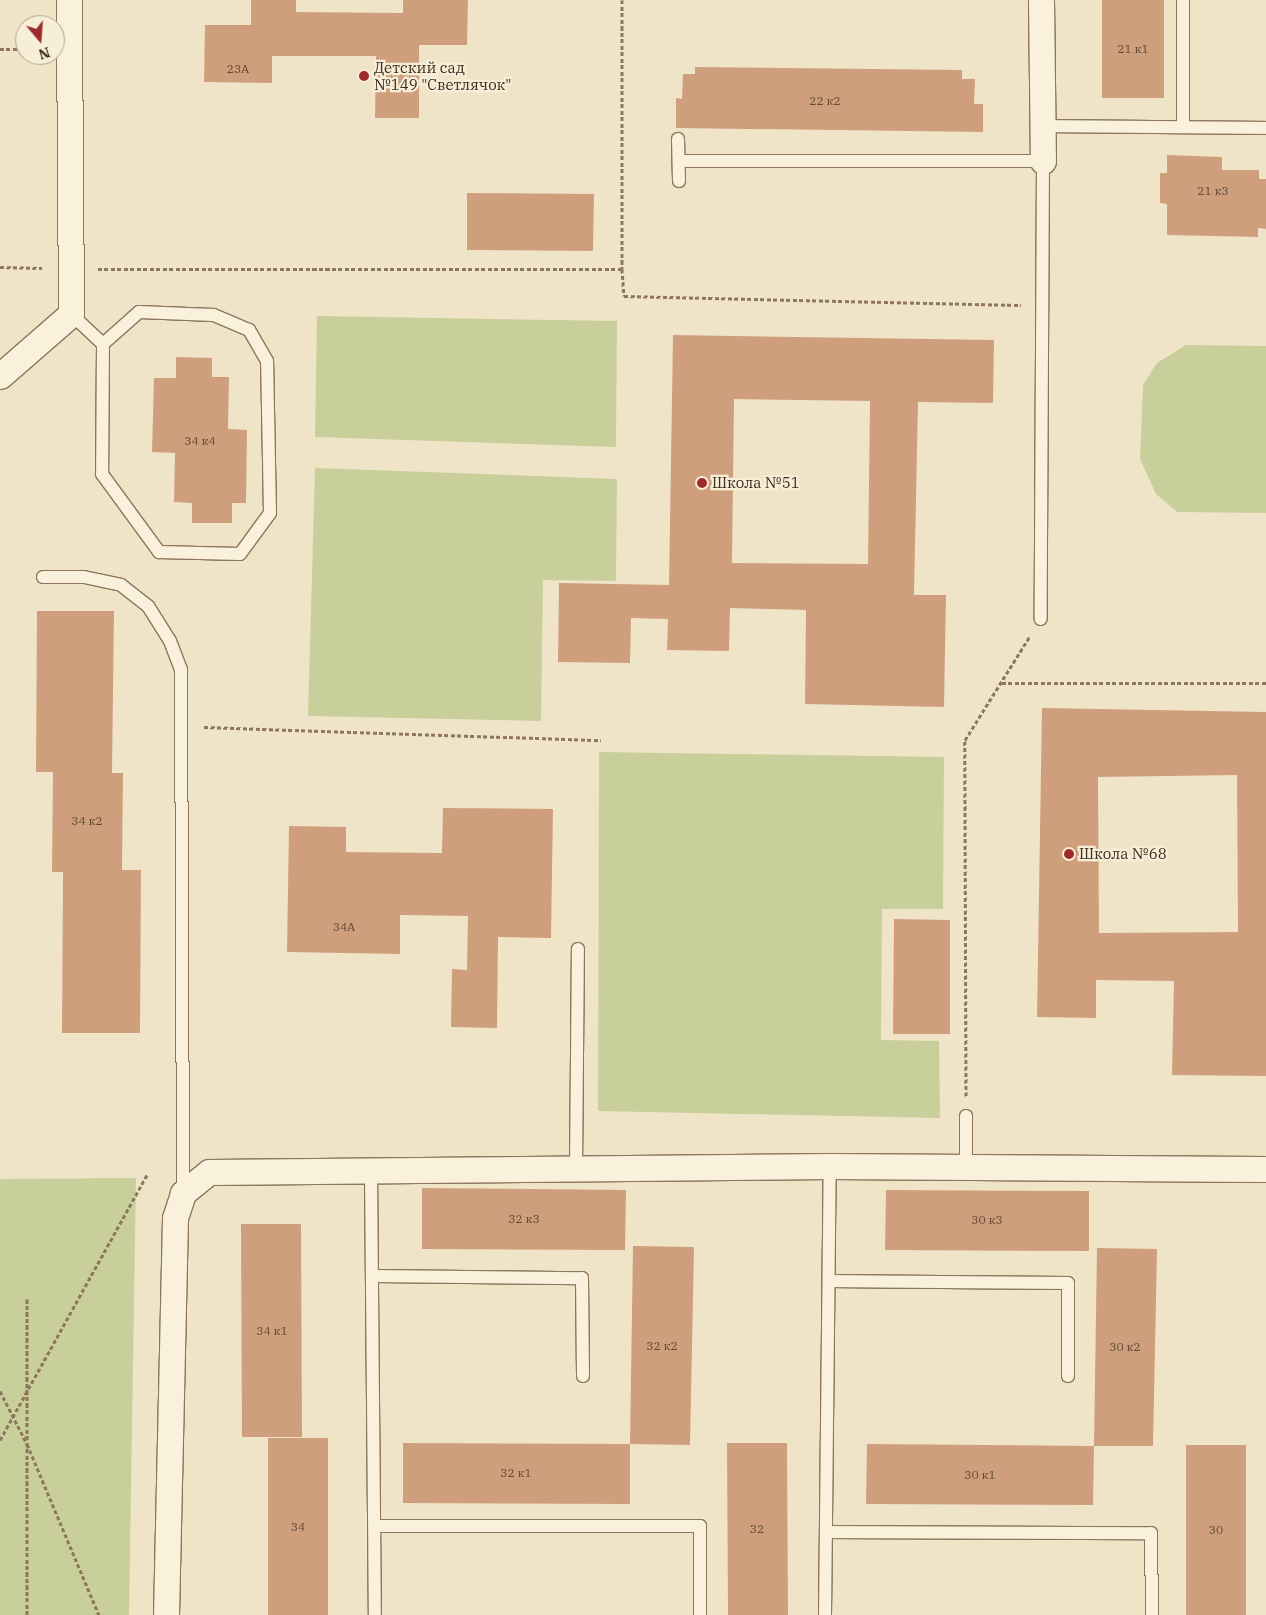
<!DOCTYPE html>
<html>
<head>
<meta charset="utf-8">
<style>
	body { margin:0 }
	#map { position:relative; width:1266px; height:1615px; overflow:hidden; background:#f0e4c8; font-family:"IBM Plex Serif",serif }
	div>[style] { position:absolute }
	[style*='--x'] { left:calc(var(--x)*1px); top:calc(var(--y)*1px); width:calc(var(--w)*1px); rotate:calc(var(--a)*1deg) }
	.green>* { inset:0; background:#c9cf9b }
	.building>* { inset:0; background:#cf9f7d }
	.path>* { height:3px; margin-top:-1.5px; transform-origin:0; background:repeating-linear-gradient(90deg,#8d765c 0 4px,transparent 0 6.5px) }
	.roads { filter:drop-shadow(1px 0 #8d765c) drop-shadow(-1px 0 #8d765c) drop-shadow(0 1px #8d765c) drop-shadow(0 -1px #8d765c) }
	.lane>* { height:12px; margin:-6px; padding:0 6px; transform-origin:6px; border-radius:6px; background:#faf1dc }
	.street>* { height:25px; margin:-12.5px; padding:0 12.5px; transform-origin:12.5px; border-radius:12.5px; background:#faf1dc }
	.dots>* { width:14px; height:14px; translate:-50% -50%; box-sizing:border-box; border:2px solid #f7eed8; border-radius:50% }
	span { translate:-50% -50%; white-space:nowrap; text-align:center; line-height:1.15; -webkit-text-stroke:4.5px #f7eed8; paint-order:stroke }
	.number-label { font-size:12px; color:#624a37 }
	.number-label span { -webkit-text-stroke-width:0 }
	.poi-label { font-size:15px; color:#3d2e20 }
	.left { translate:0 -50%; text-align:left }
	.north { position:absolute; left:15px; top:15px; width:50px; height:50px; box-sizing:border-box; background:#f7eed8; border:1px solid #ada18e; border-radius:50%; rotate:162deg; font-size:14px; font-weight:700; line-height:20px; text-align:center; color:#3d2e20 }
	.north::after { content:''; display:block; margin:auto; width:18px; height:22px; background:#9e2a2b; clip-path:polygon(50% 0,100% 100%,50% 72%,0 100%) }
</style>
</head>
<body>
<div id="map">
	<div class="green">
		<div style="clip-path:polygon(317px 316px,617px 321px,616px 447px,315px 437px)"></div>
		<div style="clip-path:polygon(1186px 345px,1266px 346px,1266px 513px,1177px 512px,1156px 494px,1140px 459px,1143px 385px,1157px 363px)"></div>
		<div style="clip-path:polygon(315px 468px,617px 479px,616px 581px,543px 580px,541px 721px,308px 716px)"></div>
		<div style="clip-path:polygon(599px 752px,944px 757px,943px 909px,882px 909px,881px 1040px,939px 1041px,940px 1118px,598px 1111px)"></div>
		<div style="clip-path:polygon(136px 1178px,129px 1615px,0 1615px,0 1179px)"></div>
	</div>
	<div class="building">
		<div style="clip-path:polygon(251px 0,296px 0,296px 12px,403px 13px,403px 0,468px 0,467px 45px,419px 45px,419px 118px,375px 118px,376px 56px,272px 56px,272px 83px,204px 82px,205px 25px,251px 25px)"></div>
		<div style="clip-path:polygon(1102px 0,1164px 0,1164px 98px,1102px 98px)"></div>
		<div style="clip-path:polygon(695px 67px,962px 70px,962px 79px,975px 79px,974px 104px,983px 104px,983px 132px,676px 128px,676px 98px,682px 99px,683px 74px,695px 74px)"></div>
		<div style="clip-path:polygon(1167px 155px,1222px 157px,1222px 170px,1259px 170px,1259px 179px,1266px 179px,1266px 229px,1258px 228px,1258px 237px,1167px 235px,1167px 204px,1160px 203px,1160px 173px,1167px 173px)"></div>
		<div style="clip-path:polygon(467px 193px,594px 194px,593px 251px,467px 250px)"></div>
		<div style="clip-path:polygon(evenodd,673px 335px,994px 340px,993px 403px,918px 402px,914px 595px,946px 595px,944px 707px,805px 704px,806px 610px,730px 608px,729px 651px,667px 650px,668px 619px,631px 618px,630px 663px,558px 662px,559px 583px,669px 585px,673px 335px,734px 399px,870px 401px,868px 564px,732px 563px,734px 399px)"></div>
		<div style="clip-path:polygon(176px 357px,212px 358px,212px 377px,229px 377px,228px 429px,247px 430px,246px 503px,232px 503px,232px 523px,192px 523px,192px 503px,174px 502px,175px 453px,152px 452px,154px 378px,176px 378px)"></div>
		<div style="clip-path:polygon(37px 611px,114px 611px,112px 773px,123px 773px,122px 870px,141px 870px,140px 1033px,62px 1033px,63px 872px,52px 872px,53px 772px,36px 772px)"></div>
		<div style="clip-path:polygon(evenodd,1042px 708px,1266px 712px,1266px 1076px,1172px 1075px,1174px 981px,1096px 980px,1096px 1018px,1037px 1017px,1042px 708px,1237px 775px,1238px 932px,1099px 933px,1098px 777px,1237px 775px)"></div>
		<div style="clip-path:polygon(443px 808px,553px 809px,551px 938px,498px 937px,497px 1028px,451px 1027px,452px 969px,467px 970px,468px 916px,400px 915px,400px 954px,287px 952px,289px 826px,346px 827px,346px 852px,442px 853px)"></div>
		<div style="clip-path:polygon(894px 919px,950px 920px,950px 1034px,893px 1034px)"></div>
		<div style="clip-path:polygon(422px 1188px,626px 1190px,625px 1250px,422px 1249px)"></div>
		<div style="clip-path:polygon(886px 1190px,1089px 1191px,1089px 1251px,885px 1250px)"></div>
		<div style="clip-path:polygon(241px 1224px,301px 1224px,302px 1437px,242px 1437px)"></div>
		<div style="clip-path:polygon(633px 1246px,694px 1247px,690px 1445px,630px 1444px)"></div>
		<div style="clip-path:polygon(1097px 1248px,1157px 1249px,1153px 1446px,1094px 1446px)"></div>
		<div style="clip-path:polygon(268px 1438px,328px 1438px,328px 1615px,268px 1615px)"></div>
		<div style="clip-path:polygon(403px 1443px,630px 1444px,630px 1504px,403px 1503px)"></div>
		<div style="clip-path:polygon(727px 1443px,787px 1443px,788px 1615px,728px 1615px)"></div>
		<div style="clip-path:polygon(867px 1444px,1094px 1446px,1093px 1505px,866px 1504px)"></div>
		<div style="clip-path:polygon(1186px 1445px,1246px 1445px,1246px 1615px,1186px 1615px)"></div>
	</div>
	<div class="path">
		<div style="--x:622;--y:0;--w:269;--a:90"></div>
		<div style="--x:0;--y:49;--w:25;--a:0"></div>
		<div style="--x:0;--y:267;--w:42;--a:1.4"></div>
		<div style="--x:98;--y:269;--w:524;--a:0"></div>
		<div style="--x:622;--y:269;--w:27;--a:86"></div>
		<div style="--x:624;--y:296;--w:397;--a:1.3"></div>
		<div style="--x:1002;--y:683;--w:264;--a:0"></div>
		<div style="--x:204;--y:727;--w:397;--a:1.9"></div>
		<div style="--x:966;--y:1096;--w:356;--a:-90.2"></div>
		<div style="--x:965;--y:740;--w:123;--a:-58"></div>
		<div style="--x:0;--y:1391;--w:59;--a:63"></div>
		<div style="--x:27;--y:1444;--w:186;--a:67.2"></div>
		<div style="--x:0;--y:1440;--w:305;--a:-61"></div>
		<div style="--x:27;--y:1615;--w:316;--a:-90"></div>
	</div>
	<div class="roads">
		<div class="lane">
			<div style="--x:1042;--y:126;--w:224;--a:0.5"></div>
			<div style="--x:1183;--y:127;--w:127;--a:-90"></div>
			<div style="--x:678;--y:139;--w:42;--a:88.6"></div>
			<div style="--x:679;--y:161;--w:364;--a:0"></div>
			<div style="--x:1043;--y:161;--w:458;--a:90.3"></div>
			<div style="--x:71;--y:314;--w:44;--a:43.2"></div>
			<div style="--x:103;--y:344;--w:130;--a:90.4"></div>
			<div style="--x:102;--y:474;--w:97;--a:53.8"></div>
			<div style="--x:159;--y:552;--w:81;--a:1.4"></div>
			<div style="--x:240;--y:554;--w:51;--a:-53.8"></div>
			<div style="--x:270;--y:513;--w:152;--a:-91.1"></div>
			<div style="--x:267;--y:361;--w:36;--a:-120"></div>
			<div style="--x:249;--y:330;--w:39;--a:-157"></div>
			<div style="--x:213;--y:315;--w:74;--a:-177.7"></div>
			<div style="--x:139;--y:312;--w:48;--a:138.4"></div>
			<div style="--x:43;--y:577;--w:41;--a:0"></div>
			<div style="--x:84;--y:577;--w:38;--a:12"></div>
			<div style="--x:121;--y:585;--w:34;--a:38"></div>
			<div style="--x:148;--y:606;--w:41;--a:57.8"></div>
			<div style="--x:170;--y:641;--w:30;--a:69"></div>
			<div style="--x:181;--y:669;--w:524;--a:89.78"></div>
			<div style="--x:966;--y:1167;--w:51;--a:-90"></div>
			<div style="--x:576;--y:1170;--w:221;--a:-89.5"></div>
			<div style="--x:371;--y:1171;--w:444;--a:89.5"></div>
			<div style="--x:374;--y:1276;--w:208;--a:0.6"></div>
			<div style="--x:582;--y:1278;--w:98;--a:89.4"></div>
			<div style="--x:829;--y:1281;--w:239;--a:0.5"></div>
			<div style="--x:1068;--y:1283;--w:93;--a:90"></div>
			<div style="--x:375;--y:1526;--w:325;--a:0"></div>
			<div style="--x:700;--y:1526;--w:89;--a:90"></div>
			<div style="--x:826;--y:1532;--w:325;--a:0.2"></div>
			<div style="--x:1151;--y:1533;--w:82;--a:89.3"></div>
			<div style="--x:825;--y:1615;--w:449;--a:-89.4"></div>
		</div>
		<div class="street">
			<div style="--x:1041;--y:0;--w:161;--a:89.3"></div>
			<div style="--x:0;--y:376;--w:94;--a:-41.1"></div>
			<div style="--x:71;--y:314;--w:314;--a:-90.4"></div>
			<div style="--x:166;--y:1615;--w:397;--a:-88.7"></div>
			<div style="--x:175;--y:1218;--w:26;--a:-72"></div>
			<div style="--x:183;--y:1193;--w:33;--a:-39"></div>
			<div style="--x:209;--y:1172;--w:621;--a:-0.55"></div>
			<div style="--x:830;--y:1166;--w:436;--a:0.4"></div>
		</div>
	</div>
	<div class="dots">
		<div style="left:364px;top:76px;background:#9e2a2b"></div>
		<div style="left:702px;top:483px;background:#9e2a2b"></div>
		<div style="left:1069px;top:854px;background:#9e2a2b"></div>
	</div>
	<div class="number-label">
		<span style="left:1133px;top:49px">21 к1</span>
		<span style="left:238px;top:69px">23А</span>
		<span style="left:825px;top:101px">22 к2</span>
		<span style="left:1213px;top:191px">21 к3</span>
		<span style="left:200px;top:441px">34 к4</span>
		<span style="left:87px;top:821px">34 к2</span>
		<span style="left:344px;top:927px">34А</span>
		<span style="left:524px;top:1219px">32 к3</span>
		<span style="left:987px;top:1220px">30 к3</span>
		<span style="left:272px;top:1331px">34 к1</span>
		<span style="left:662px;top:1346px">32 к2</span>
		<span style="left:1125px;top:1347px">30 к2</span>
		<span style="left:516px;top:1473px">32 к1</span>
		<span style="left:980px;top:1475px">30 к1</span>
		<span style="left:298px;top:1527px">34</span>
		<span style="left:757px;top:1529px">32</span>
		<span style="left:1216px;top:1530px">30</span>
	</div>
	<div class="poi-label">
		<span class="left" style="left:374px;top:76px">Детский сад<br>№149 "Светлячок"</span>
		<span class="left" style="left:712px;top:483px">Школа №51</span>
		<span class="left" style="left:1079px;top:854px">Школа №68</span>
	</div>
	<div class="north">N</div>
</div>
</body>
</html>
